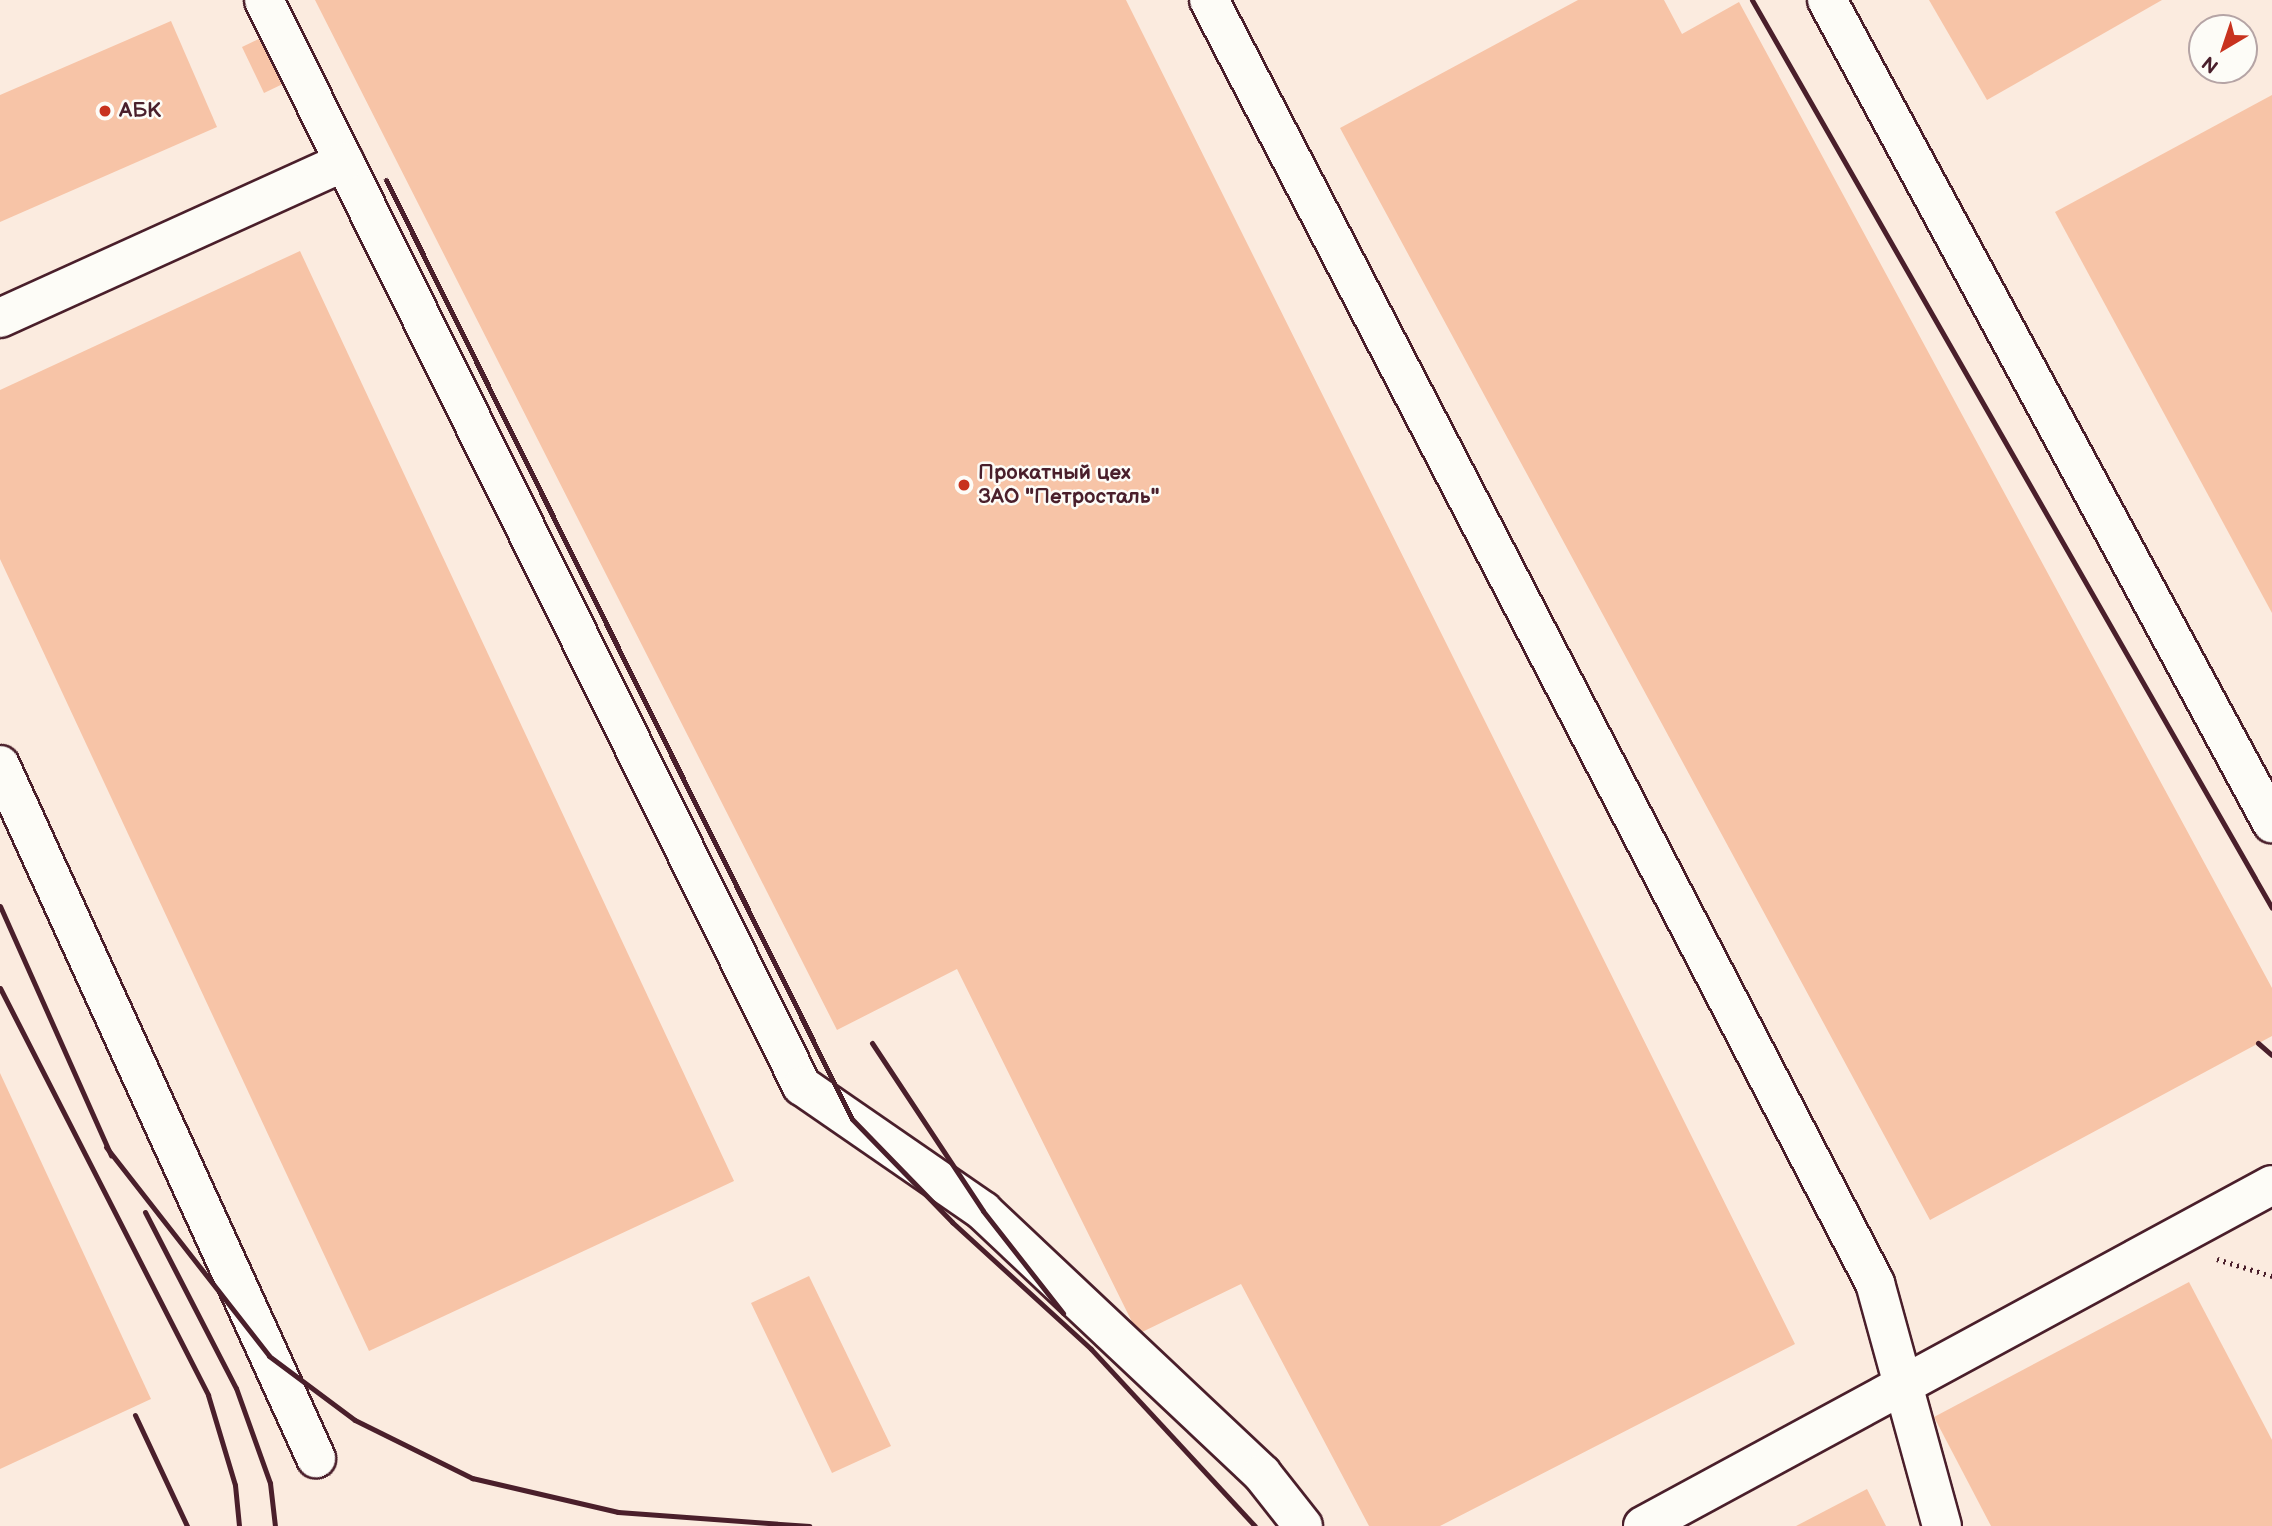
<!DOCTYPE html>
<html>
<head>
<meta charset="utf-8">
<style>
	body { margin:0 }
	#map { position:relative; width:2272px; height:1526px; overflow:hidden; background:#fdfcf7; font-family:"Balsamiq Sans",sans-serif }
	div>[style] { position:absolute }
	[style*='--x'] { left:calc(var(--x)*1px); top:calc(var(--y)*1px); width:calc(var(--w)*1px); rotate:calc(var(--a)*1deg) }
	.built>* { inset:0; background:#fbebdf }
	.building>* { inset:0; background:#f7c4a7 }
	.path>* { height:4.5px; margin-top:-2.25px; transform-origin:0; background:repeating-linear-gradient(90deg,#4a1f2b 0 2px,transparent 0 7px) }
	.roads { filter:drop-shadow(2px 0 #4a1f2b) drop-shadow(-2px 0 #4a1f2b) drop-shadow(0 2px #4a1f2b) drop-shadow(0 -2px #4a1f2b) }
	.minor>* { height:38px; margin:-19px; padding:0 19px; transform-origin:19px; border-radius:19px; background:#fdfcf7 }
	.rail>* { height:5px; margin:-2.5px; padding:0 2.5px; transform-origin:2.5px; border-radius:2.5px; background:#4a1f2b }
	.dots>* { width:19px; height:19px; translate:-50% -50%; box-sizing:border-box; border:4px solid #fdfcf7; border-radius:50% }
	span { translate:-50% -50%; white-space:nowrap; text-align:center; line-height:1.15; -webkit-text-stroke:5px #fdfcf7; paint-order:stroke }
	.poi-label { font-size:21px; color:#4a1f2b; font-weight:700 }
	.left { translate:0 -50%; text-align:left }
	.north { position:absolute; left:2188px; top:14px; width:70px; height:70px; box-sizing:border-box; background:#fdfcf7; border:2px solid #b5a4a5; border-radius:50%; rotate:219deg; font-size:19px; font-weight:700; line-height:28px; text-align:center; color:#4a1f2b }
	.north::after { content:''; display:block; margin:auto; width:24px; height:32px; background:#c8321e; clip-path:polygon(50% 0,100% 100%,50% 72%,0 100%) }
</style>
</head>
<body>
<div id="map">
	<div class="built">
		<div style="clip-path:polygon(evenodd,0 0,2272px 0,2272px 1526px,0 1526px,0 0,2202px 28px,2244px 28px,2244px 70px,2202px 70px,2202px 28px)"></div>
	</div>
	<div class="building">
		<div style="clip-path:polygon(315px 0,1126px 0,1795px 1344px,1440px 1526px,1369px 1526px,1241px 1284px,1138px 1334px,957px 969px,837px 1030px)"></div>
		<div style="clip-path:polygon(1578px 0,1664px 0,1682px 34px,1739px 2px,2272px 988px,2272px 1036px,1930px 1220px,1340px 128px)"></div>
		<div style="clip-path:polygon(1929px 0,2162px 0,1987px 100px)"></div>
		<div style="clip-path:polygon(171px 21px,217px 127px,0 222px,0 95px)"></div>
		<div style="clip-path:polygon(267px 35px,289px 81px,264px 93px,242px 47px)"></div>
		<div style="clip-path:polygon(2272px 95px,2272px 613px,2055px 212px)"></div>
		<div style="clip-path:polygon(300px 251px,734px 1181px,369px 1351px,0 559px,0 390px)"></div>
		<div style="clip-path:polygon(0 1073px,151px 1399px,0 1469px)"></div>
		<div style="clip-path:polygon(809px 1276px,891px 1446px,832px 1473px,751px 1303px)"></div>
		<div style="clip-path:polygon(2189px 1282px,2272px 1440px,2272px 1526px,1991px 1526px,1934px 1417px)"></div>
		<div style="clip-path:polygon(1867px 1489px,1886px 1526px,1796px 1526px)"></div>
	</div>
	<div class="path">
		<div style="--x:2217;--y:1259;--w:58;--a:17.2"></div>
	</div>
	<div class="roads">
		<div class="minor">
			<div style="--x:264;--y:0;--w:1212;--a:63.65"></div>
			<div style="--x:802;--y:1086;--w:220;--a:34.6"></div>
			<div style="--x:983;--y:1211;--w:383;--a:43.3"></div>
			<div style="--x:1262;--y:1474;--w:66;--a:51.7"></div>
			<div style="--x:1209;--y:0;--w:1446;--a:62.57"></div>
			<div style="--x:1875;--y:1283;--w:252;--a:74.6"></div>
			<div style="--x:1827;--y:0;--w:936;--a:61.6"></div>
			<div style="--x:0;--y:318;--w:378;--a:-24.4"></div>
			<div style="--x:0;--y:765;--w:762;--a:65.49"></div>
			<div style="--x:1643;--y:1526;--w:715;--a:-28.46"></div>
		</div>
	</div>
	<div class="rail">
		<div style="--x:1752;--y:0;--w:1046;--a:60.2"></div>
		<div style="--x:386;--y:180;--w:1048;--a:63.61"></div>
		<div style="--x:852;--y:1119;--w:144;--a:45.8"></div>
		<div style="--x:952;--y:1222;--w:188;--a:42.4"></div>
		<div style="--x:1091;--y:1349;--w:241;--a:47.2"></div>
		<div style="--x:0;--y:906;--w:273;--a:66"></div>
		<div style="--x:0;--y:988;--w:457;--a:62.9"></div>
		<div style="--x:208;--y:1395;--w:94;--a:73.3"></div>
		<div style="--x:235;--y:1485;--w:41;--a:84.4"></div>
		<div style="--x:872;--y:1043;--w:201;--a:56.5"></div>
		<div style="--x:983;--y:1211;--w:130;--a:51.9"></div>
		<div style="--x:2258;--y:1043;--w:18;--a:41"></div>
		<div style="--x:106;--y:1147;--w:265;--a:52"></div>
		<div style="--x:269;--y:1356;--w:107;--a:36.7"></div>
		<div style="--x:355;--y:1420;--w:131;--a:26.4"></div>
		<div style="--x:472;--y:1478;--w:150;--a:13.1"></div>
		<div style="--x:618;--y:1512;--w:192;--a:4.2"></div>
		<div style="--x:145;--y:1212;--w:198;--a:62.7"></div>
		<div style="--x:236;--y:1388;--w:101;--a:70.3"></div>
		<div style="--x:270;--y:1483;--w:43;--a:83.4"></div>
		<div style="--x:135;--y:1415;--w:123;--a:64.9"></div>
	</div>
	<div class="dots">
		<div style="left:105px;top:111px;background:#c8321e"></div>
		<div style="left:964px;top:485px;background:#c8321e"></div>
	</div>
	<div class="poi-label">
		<span class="left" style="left:119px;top:111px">АБК</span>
		<span class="left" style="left:978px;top:485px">Прокатный цех<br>ЗАО "Петросталь"</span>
	</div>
	<div class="north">N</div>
</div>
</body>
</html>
